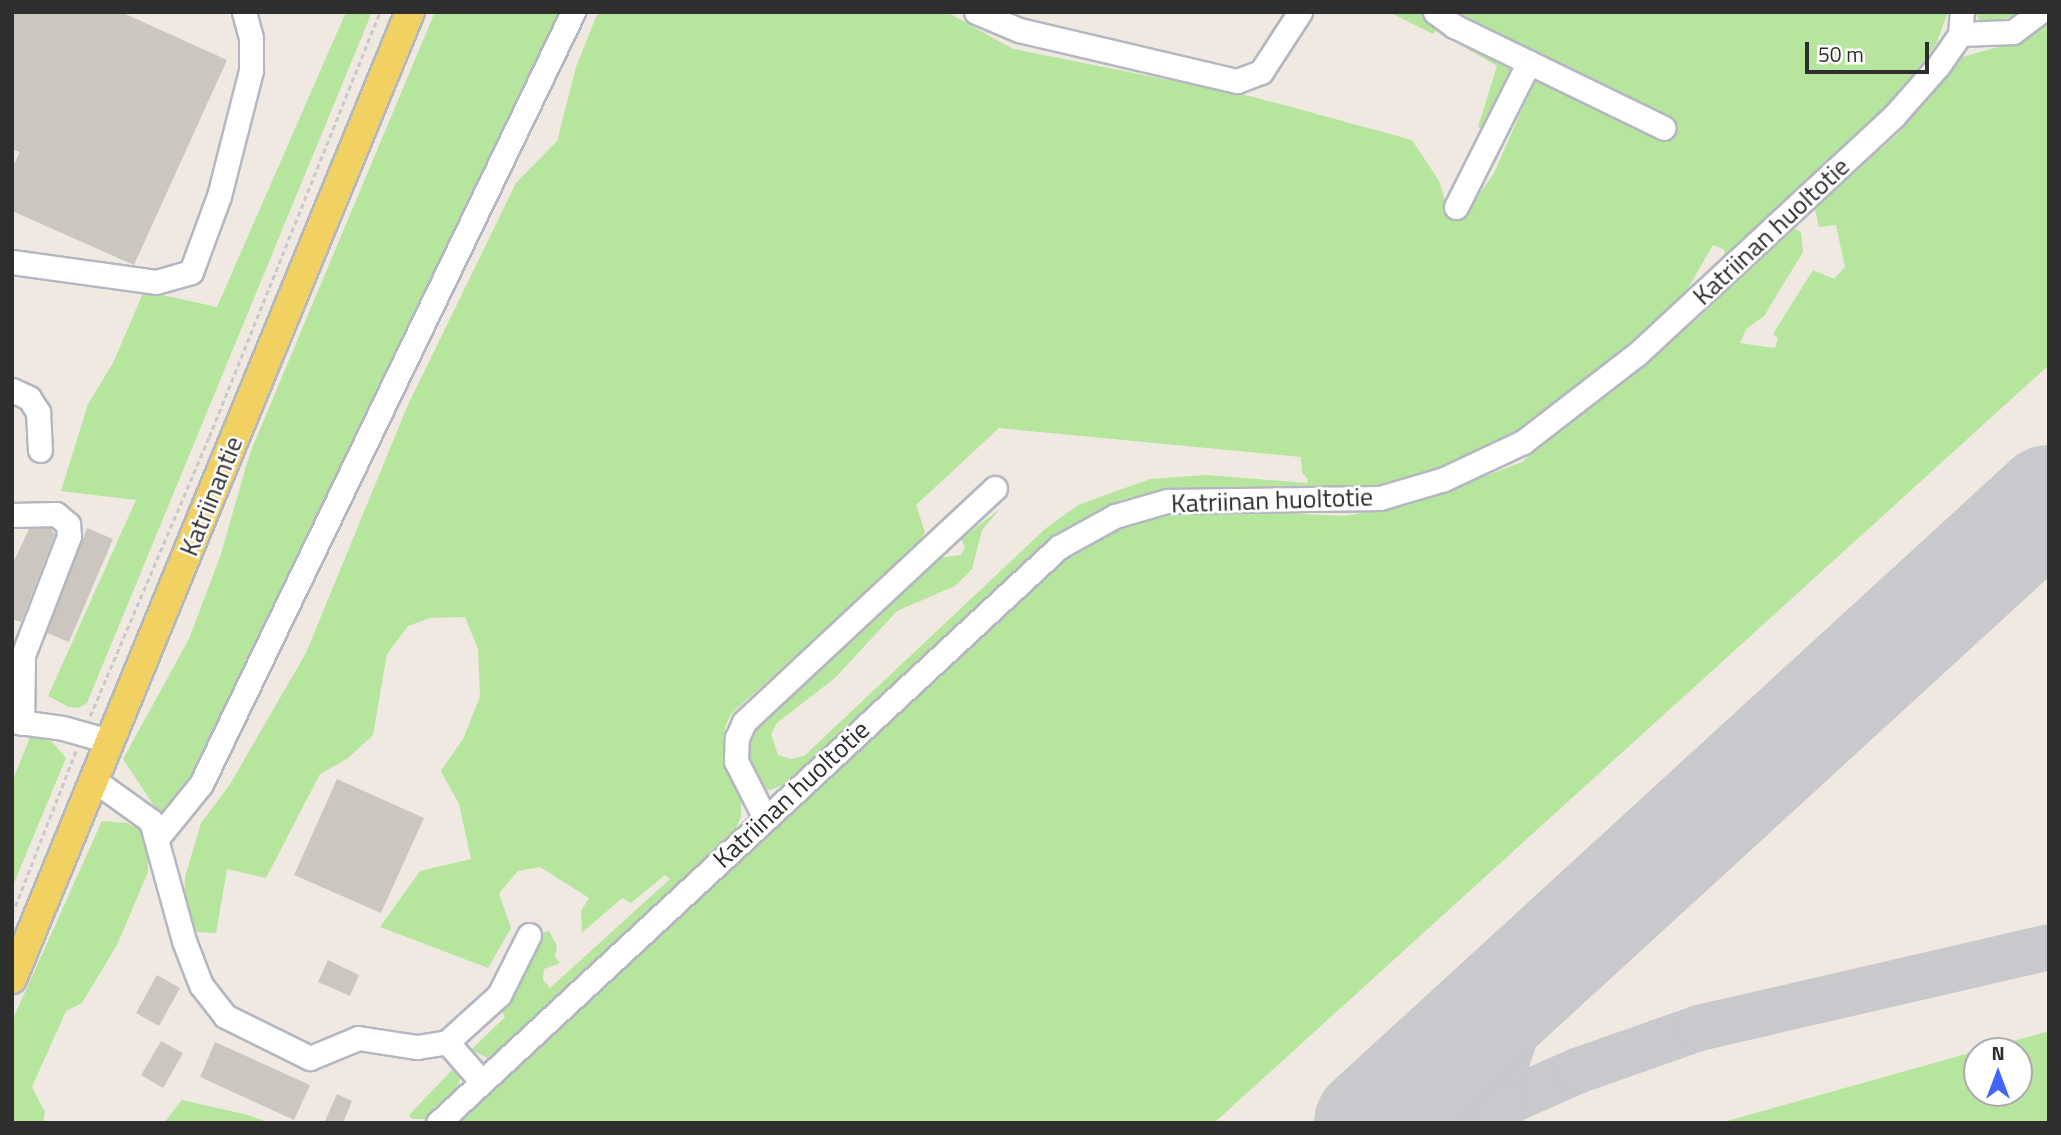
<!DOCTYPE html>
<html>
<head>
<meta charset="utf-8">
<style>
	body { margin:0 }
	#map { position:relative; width:2061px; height:1135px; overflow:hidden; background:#efe9e1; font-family:"Titillium Web",sans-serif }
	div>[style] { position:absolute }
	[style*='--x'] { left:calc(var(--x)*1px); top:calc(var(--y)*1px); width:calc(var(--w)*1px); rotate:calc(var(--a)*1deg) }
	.green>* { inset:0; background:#b6e59e }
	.taxiway>* { height:46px; margin:-23px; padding:0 23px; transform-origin:23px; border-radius:23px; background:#c9c8cc }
	.runway>* { height:112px; margin:-56px; padding:0 56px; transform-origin:56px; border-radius:56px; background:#c9c8cc }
	.building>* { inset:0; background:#cbc7bf }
	.path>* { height:2.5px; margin-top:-1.25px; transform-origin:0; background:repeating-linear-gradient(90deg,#c9c9c9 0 5px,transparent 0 8.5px) }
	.roads { filter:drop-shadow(2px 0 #b4b7c1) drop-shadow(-2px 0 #b4b7c1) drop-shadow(0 2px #b4b7c1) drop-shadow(0 -2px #b4b7c1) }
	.minor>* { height:23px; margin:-11.5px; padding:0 11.5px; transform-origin:11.5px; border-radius:11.5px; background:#fff }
	.major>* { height:28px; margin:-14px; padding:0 14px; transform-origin:14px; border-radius:14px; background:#f2d163 }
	span { translate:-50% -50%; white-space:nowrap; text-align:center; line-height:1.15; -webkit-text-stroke:5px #fff; paint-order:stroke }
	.street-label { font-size:26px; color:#2e2e2e }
	.frame { position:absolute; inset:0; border:14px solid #2e2e2e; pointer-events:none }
	.north { position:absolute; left:1963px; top:1037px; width:70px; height:70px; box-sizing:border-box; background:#fff; border:2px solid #ababab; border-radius:50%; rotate:0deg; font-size:19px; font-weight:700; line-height:28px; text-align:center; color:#2e2e2e }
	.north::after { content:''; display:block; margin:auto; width:24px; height:32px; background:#4264fb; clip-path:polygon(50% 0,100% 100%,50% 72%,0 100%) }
	.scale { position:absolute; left:1805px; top:42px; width:124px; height:32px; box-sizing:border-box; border:4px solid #2e2e2e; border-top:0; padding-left:9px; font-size:21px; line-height:24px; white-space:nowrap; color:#2e2e2e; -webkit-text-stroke:5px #fff; paint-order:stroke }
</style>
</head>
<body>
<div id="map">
	<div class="green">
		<div style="clip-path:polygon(346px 12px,372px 12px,87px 703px,78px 708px,69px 707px,48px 696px,136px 500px,61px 491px,88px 404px,113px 363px,144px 291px,217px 307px)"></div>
		<div style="clip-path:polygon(435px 12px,567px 12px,191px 779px,160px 815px,123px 759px,189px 639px,220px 557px,250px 453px)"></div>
		<div style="clip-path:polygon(598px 12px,947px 12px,1013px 49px,1254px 97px,1412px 140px,1439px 181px,1450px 217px,1467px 212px,1494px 173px,1535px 80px,1671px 135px,1678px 126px,1451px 12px,1948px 12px,1936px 44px,1913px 78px,1865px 128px,1721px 262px,1725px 250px,1713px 245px,1684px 295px,1547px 415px,1506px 440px,1428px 474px,1383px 487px,1164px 491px,1127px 498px,1084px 518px,1013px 574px,786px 784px,770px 790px,758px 789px,742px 761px,749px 727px,937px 558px,961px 555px,965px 547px,961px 539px,1000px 509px,982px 530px,972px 569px,955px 586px,897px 611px,835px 678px,777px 723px,771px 734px,778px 755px,791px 759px,804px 756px,1045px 529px,1078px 505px,1150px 479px,1206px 475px,1307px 483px,1308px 479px,1302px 473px,1301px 457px,999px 428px,916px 505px,925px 532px,916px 547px,731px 714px,725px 727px,723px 758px,741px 797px,741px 816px,736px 829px,495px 1058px,488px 1058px,471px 1050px,505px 1017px,499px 1007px,538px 934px,549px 931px,557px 946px,555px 957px,560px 963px,544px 969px,543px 980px,550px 988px,670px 879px,665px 875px,631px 903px,622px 898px,582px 933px,581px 911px,589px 898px,540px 867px,518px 871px,499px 893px,511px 928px,488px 968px,380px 927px,420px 871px,471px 859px,459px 804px,441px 771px,463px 739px,480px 697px,478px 649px,465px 617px,430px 618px,408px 626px,387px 654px,373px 735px,347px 759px,320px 774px,266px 878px,227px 869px,216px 933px,197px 932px,184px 909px,185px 877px,201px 823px,229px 786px,306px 653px,407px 407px,516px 183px,557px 141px,576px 67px)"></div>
		<div style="clip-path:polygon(1389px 12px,1428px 12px,1437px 29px,1433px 34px)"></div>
		<div style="clip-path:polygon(1975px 12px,2023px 12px,1991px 24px,1980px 22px)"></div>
		<div style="clip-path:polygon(2049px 17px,2049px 365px,1214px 1123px,457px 1123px,1048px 571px,1126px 524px,1191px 508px,1344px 516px,1409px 505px,1522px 462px,1701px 316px,1791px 227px,1801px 232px,1803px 252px,1764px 316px,1746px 329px,1740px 343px,1775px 348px,1778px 338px,1773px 334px,1813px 270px,1834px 279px,1845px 267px,1836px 225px,1819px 227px,1814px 206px,1898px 134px,1959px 58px,2025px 39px)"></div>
		<div style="clip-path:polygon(1461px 35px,1519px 68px,1487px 131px,1478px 127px,1497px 66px,1454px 41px)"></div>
		<div style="clip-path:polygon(31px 735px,52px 742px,66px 758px,12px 888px,12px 782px)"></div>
		<div style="clip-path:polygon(102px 821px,127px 823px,147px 834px,148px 872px,117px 945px,82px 1003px,66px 1011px,32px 1087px,45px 1112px,43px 1123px,12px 1123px,12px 1021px)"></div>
		<div style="clip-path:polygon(2049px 1031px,2049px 1123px,1720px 1123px,1977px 1051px,1977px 1093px,2019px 1093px,2019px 1051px,1977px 1051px)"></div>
		<div style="clip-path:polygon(455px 1067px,461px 1078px,453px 1095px,426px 1119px,412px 1119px,409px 1115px)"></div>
		<div style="clip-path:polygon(182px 1100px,248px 1115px,270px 1123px,164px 1123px)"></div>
	</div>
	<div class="taxiway">
		<div style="--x:1460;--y:1123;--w:128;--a:-24"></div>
		<div style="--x:1577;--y:1071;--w:129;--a:-19.4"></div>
		<div style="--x:1699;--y:1028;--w:359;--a:-13"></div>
		<div style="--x:1500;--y:1123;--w:63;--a:-83.7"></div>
		<div style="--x:1507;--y:1060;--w:64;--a:-70.7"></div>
		<div style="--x:1528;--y:1000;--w:43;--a:-57.4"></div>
		<div style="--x:1551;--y:964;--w:83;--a:-46"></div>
	</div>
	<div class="runway">
		<div style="--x:1370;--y:1123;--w:921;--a:-42.49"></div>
	</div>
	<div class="building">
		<div style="clip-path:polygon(12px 12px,121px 12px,227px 60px,134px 265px,12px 211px,12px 168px,20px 152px,12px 149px)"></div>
		<div style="clip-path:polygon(50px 528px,55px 534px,21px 622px,12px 619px,12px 565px,29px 529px)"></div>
		<div style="clip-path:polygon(87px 528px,113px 539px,69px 642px,47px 633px)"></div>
		<div style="clip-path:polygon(337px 779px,424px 818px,381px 913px,294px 875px)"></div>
		<div style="clip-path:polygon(328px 960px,359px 975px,350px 996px,318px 982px)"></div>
		<div style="clip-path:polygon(157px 975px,180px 988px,159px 1026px,136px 1013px)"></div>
		<div style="clip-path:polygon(161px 1041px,183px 1053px,163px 1088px,141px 1075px)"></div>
		<div style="clip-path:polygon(215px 1042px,310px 1085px,294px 1120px,200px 1077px)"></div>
		<div style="clip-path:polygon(337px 1094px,352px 1101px,343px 1123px,324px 1123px)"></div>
	</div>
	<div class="path">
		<div style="--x:90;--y:716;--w:303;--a:-66.9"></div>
		<div style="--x:209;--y:437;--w:458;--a:-68.1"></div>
		<div style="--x:12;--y:914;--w:175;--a:-68.6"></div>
	</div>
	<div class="roads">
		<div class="minor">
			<div style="--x:976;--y:12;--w:47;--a:22.7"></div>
			<div style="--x:1019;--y:30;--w:224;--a:13.2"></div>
			<div style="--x:1237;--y:81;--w:26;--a:-21"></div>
			<div style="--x:1261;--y:72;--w:72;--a:-57"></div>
			<div style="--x:1435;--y:12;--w:24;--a:36"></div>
			<div style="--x:1454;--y:26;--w:233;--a:25.9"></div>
			<div style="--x:1960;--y:34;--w:53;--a:-2.2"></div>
			<div style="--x:2013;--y:32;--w:34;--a:-37"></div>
			<div style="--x:1456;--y:207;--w:162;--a:-63.3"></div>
			<div style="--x:12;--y:262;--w:145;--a:7.9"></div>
			<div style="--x:156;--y:282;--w:36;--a:-16"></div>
			<div style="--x:191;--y:272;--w:81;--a:-69.8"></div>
			<div style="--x:219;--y:196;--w:130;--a:-75.7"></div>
			<div style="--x:251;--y:70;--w:32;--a:-90"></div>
			<div style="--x:251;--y:38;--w:27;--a:-105"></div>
			<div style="--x:12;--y:390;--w:19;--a:25"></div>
			<div style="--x:29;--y:398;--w:17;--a:57"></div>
			<div style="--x:38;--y:412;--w:38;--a:87"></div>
			<div style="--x:12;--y:515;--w:44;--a:-1.3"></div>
			<div style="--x:56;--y:514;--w:16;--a:40"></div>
			<div style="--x:68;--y:524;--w:12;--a:85"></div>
			<div style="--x:69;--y:536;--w:128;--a:111.1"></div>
			<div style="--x:23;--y:655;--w:68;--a:90.8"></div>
			<div style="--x:12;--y:721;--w:51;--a:7.8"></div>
			<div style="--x:63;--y:728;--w:48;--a:15.8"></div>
			<div style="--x:94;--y:780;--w:70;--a:35.7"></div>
			<div style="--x:151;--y:821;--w:124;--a:74.6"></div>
			<div style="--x:184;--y:941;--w:47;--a:68.9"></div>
			<div style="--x:201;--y:985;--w:39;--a:52"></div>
			<div style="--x:225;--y:1016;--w:95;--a:26.3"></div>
			<div style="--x:310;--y:1058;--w:52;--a:-22.6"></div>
			<div style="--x:358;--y:1038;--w:60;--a:8.7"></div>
			<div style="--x:417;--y:1047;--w:30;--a:-9"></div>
			<div style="--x:447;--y:1042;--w:70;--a:-42.1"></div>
			<div style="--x:499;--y:995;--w:67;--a:-63.4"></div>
			<div style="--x:765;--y:818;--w:64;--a:-117"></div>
			<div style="--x:736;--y:761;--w:23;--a:-88"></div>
			<div style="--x:737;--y:738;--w:17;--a:-66"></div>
			<div style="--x:744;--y:722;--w:343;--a:-43"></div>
			<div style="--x:158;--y:837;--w:68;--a:-50.9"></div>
			<div style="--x:201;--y:784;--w:857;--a:-64.27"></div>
			<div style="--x:447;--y:1042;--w:53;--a:48.8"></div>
			<div style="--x:438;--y:1123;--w:847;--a:-42.85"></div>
			<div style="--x:1059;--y:547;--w:64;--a:-29"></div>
			<div style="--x:1115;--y:516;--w:54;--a:-16.1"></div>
			<div style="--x:1167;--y:501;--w:213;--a:-0.8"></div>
			<div style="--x:1380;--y:498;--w:67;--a:-16.5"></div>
			<div style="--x:1444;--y:479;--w:87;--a:-25.1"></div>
			<div style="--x:1523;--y:442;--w:144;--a:-37.7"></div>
			<div style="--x:1637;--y:354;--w:349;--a:-42.8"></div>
			<div style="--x:1893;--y:117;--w:68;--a:-48.6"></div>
			<div style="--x:1938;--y:66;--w:39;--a:-55"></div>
			<div style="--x:1960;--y:34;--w:22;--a:-85"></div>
		</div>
		<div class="major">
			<div style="--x:12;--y:979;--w:1046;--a:-67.63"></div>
		</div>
	</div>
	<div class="street-label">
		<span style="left:1771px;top:231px;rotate:-43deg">Katriinan huoltotie</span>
		<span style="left:211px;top:496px;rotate:-68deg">Katriinantie</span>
		<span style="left:1272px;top:500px;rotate:-2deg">Katriinan huoltotie</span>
		<span style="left:791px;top:794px;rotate:-43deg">Katriinan huoltotie</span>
	</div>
	<div class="frame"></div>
	<div class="north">N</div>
	<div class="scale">50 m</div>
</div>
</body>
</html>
